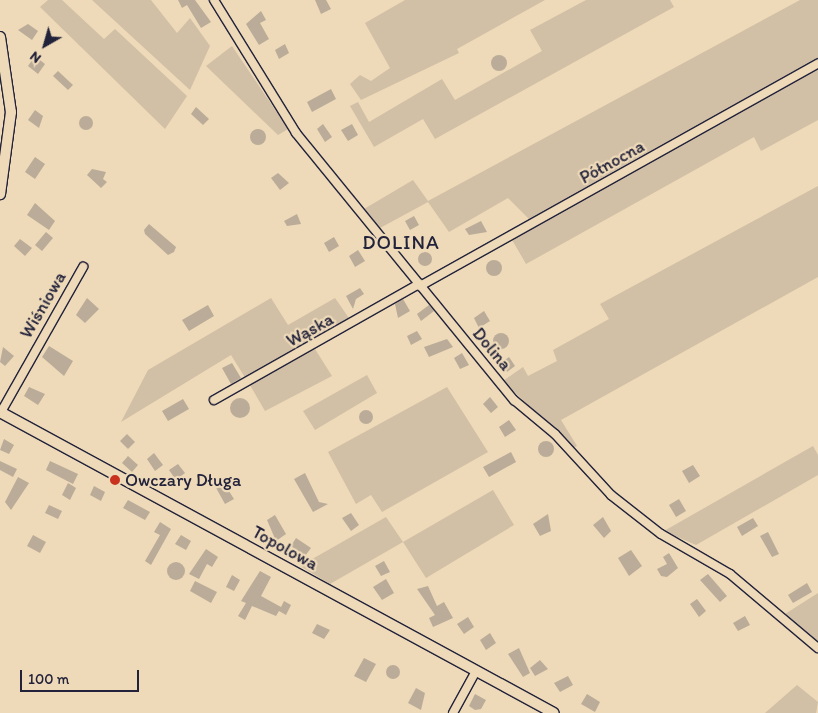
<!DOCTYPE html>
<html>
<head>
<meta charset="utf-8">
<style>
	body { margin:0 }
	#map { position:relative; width:818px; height:713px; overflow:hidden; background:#eedab8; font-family:Itim,sans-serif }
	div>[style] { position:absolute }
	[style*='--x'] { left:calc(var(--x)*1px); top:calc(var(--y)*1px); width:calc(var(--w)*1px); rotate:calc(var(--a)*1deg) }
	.green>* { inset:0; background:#d1bfa6 }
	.building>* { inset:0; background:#bbac99 }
	.round { border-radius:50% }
	.roads { filter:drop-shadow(1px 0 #22223b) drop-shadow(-1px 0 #22223b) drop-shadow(0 1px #22223b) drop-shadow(0 -1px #22223b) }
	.minor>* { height:8px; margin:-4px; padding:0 4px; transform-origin:4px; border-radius:4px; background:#eedab8 }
	.tertiary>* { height:10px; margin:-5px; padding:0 5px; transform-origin:5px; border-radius:5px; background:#eedab8 }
	.dots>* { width:14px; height:14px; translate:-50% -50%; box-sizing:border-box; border:2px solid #eedab8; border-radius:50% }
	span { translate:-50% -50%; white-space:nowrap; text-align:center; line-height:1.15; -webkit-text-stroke:4.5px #eedab8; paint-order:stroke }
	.street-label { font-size:18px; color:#22223b }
	.poi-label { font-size:18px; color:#22223b }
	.left { translate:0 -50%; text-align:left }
	.quarter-label { font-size:20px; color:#22223b; letter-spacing:1px }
	.north { position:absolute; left:20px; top:20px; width:50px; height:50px; -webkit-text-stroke:4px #eedab8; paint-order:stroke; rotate:218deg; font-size:14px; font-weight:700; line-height:20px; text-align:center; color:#22223b }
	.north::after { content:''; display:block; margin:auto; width:18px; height:22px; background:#22223b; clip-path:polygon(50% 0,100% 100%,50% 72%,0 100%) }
	.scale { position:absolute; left:20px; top:670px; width:119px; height:22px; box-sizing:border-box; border:2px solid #22223b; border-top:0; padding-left:6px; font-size:15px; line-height:18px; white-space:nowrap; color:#22223b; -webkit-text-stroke:4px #eedab8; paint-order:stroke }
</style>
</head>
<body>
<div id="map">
	<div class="green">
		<div style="clip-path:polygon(48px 0,62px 0,104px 39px,115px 29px,187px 96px,165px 129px,40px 7px)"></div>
		<div style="clip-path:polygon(92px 0,151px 0,177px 33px,190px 18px,210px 46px,190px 90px)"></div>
		<div style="clip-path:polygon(405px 0,545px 0,457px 49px,459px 53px,361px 100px,350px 84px,360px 75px,371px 81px,390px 68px,365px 23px)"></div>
		<div style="clip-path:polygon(586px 0,670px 0,674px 7px,435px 139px,423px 119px,374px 147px,350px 106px,358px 102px,369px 122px,442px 79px,455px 100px,542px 51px,530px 30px)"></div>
		<div style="clip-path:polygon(800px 0,818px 0,818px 120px,761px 151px,754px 137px,526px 264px,507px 231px,529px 219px,508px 198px,449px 232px,428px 202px,380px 228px,364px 209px,413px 180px,428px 201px)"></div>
		<div style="clip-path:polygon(232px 46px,288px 129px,278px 135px,206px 66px)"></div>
		<div style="clip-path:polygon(818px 186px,818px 277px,561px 420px,577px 446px,573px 448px,503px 381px,523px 367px,528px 376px,557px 361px,553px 350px,609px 319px,600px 304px)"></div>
		<div style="clip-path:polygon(271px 298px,288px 325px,335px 298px,351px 321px,246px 379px,231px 355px,121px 422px,148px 370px)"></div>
		<div style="clip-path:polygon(315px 349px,332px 376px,265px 411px,250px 385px)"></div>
		<div style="clip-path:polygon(367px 375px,377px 393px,315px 430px,303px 411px)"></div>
		<div style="clip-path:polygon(447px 387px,488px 452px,382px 512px,371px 495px,356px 504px,328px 452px)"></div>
		<div style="clip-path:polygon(813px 446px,818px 455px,818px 475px,696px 545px,664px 531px)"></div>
		<div style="clip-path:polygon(493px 490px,514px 525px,426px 578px,403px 542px,330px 584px,300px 566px,386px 517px,403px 542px)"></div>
		<div style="clip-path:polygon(818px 593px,818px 644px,785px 614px)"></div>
		<div style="clip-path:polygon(797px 685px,818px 702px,816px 713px,765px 713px)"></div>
	</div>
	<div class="building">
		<div style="clip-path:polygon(178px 0,195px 0,211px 22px,201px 28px,187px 5px,182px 8px)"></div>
		<div style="clip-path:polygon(315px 0,326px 0,331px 9px,321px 14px)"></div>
		<div style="clip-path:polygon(261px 11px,266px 20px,260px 23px,269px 39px,259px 45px,246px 24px)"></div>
		<div style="clip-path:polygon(28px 24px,38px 31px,32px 40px,18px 30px)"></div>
		<div style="clip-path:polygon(285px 44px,289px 53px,279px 59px,275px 50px)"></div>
		<div class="round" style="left:491px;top:55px;width:16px;height:16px"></div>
		<div style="clip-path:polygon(35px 56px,45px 64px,38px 74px,28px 66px)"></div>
		<div style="clip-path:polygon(58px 71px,73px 85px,68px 90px,53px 76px)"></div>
		<div style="clip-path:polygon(331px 89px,336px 99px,312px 112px,307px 102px)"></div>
		<div style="clip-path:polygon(196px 107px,209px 119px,203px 125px,191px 114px)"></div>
		<div style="clip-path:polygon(35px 110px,43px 116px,39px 128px,28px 120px)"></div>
		<div class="round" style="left:79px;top:116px;width:14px;height:14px"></div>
		<div style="clip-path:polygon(323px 124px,332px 137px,325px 142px,317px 129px)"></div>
		<div style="clip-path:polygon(352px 124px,358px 135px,348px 141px,341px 130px)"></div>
		<div class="round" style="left:250px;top:129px;width:16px;height:16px"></div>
		<div style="clip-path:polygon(35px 157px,45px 164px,35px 179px,25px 172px)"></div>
		<div style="clip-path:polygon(92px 169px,106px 172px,103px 179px,107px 182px,101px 188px,87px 175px)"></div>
		<div style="clip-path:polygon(278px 173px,289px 183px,280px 190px,271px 178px)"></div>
		<div style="clip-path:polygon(35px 203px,55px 221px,49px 230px,27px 215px)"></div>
		<div style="clip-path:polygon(297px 214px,301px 224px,287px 226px,284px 221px)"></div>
		<div style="clip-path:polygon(414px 216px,419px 225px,410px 230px,405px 221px)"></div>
		<div style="clip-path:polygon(481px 221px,487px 232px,469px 235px,465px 229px)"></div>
		<div style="clip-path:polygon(149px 224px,176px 247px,174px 252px,168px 255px,145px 234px,144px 230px)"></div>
		<div style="clip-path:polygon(46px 232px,53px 238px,42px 251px,35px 245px)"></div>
		<div style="clip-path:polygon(334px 237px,339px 246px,329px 252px,324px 243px)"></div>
		<div style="clip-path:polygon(20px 239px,32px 248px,25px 256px,14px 246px)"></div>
		<div style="clip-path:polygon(358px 250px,365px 261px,355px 267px,349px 256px)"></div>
		<div class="round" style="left:418px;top:252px;width:14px;height:14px"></div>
		<div class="round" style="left:486px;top:260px;width:16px;height:16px"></div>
		<div style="clip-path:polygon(360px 288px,364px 294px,356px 299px,353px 309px,346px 296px)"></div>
		<div style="clip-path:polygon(87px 298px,99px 309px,85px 323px,76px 315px)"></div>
		<div style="clip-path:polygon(403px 299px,410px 311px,398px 318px,395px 304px)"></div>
		<div style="clip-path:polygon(208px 305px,214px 316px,189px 331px,182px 320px)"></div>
		<div style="clip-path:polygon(429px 305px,434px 311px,421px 321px,417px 314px)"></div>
		<div style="clip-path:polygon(484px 311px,490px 321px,479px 328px,474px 318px)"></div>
		<div style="clip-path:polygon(417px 331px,422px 339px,411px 345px,407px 336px)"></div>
		<div class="round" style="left:493px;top:333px;width:16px;height:16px"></div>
		<div style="clip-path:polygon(447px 339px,453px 347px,429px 357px,424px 347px)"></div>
		<div style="clip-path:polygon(49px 346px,73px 361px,64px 376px,42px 357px)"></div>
		<div style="clip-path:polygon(3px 347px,14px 356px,5px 366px,0 362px)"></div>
		<div style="clip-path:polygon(462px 353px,469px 365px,460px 369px,454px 358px)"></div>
		<div style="clip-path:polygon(509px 357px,515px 366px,507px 372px,501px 363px)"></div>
		<div style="clip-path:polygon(232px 363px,241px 378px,231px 384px,222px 368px)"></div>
		<div style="clip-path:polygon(29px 387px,45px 394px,38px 405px,24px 396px)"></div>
		<div style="clip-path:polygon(490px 397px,498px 407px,491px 413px,483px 404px)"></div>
		<div class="round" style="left:230px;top:398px;width:20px;height:20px"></div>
		<div style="clip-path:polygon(183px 399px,189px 409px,168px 421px,162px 411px)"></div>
		<div class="round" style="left:359px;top:410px;width:14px;height:14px"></div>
		<div style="clip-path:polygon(509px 420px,516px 430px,505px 437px,499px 427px)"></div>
		<div style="clip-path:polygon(127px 434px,135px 442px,128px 449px,120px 441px)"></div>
		<div style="clip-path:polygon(4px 439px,14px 445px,9px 454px,0 450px)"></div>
		<div class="round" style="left:538px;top:441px;width:16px;height:16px"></div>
		<div style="clip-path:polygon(511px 452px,516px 462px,489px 477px,483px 467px)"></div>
		<div style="clip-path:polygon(154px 453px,163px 465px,155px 471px,147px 459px)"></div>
		<div style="clip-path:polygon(128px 456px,138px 465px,132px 472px,122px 463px)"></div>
		<div style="clip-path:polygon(0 461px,17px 469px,13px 477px,0 470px)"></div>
		<div style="clip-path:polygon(50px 461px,78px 474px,73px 484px,46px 470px)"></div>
		<div style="clip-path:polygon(178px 464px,185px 473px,176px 480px,169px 470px)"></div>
		<div style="clip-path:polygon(693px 465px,700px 476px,689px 483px,682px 471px)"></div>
		<div style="clip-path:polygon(305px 473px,319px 502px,328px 504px,313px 512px,294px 479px)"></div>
		<div style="clip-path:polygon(18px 477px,29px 483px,11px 510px,5px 502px)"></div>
		<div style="clip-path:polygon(229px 479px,232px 485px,227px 488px,234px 499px,225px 504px,215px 486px)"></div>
		<div style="clip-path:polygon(68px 483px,76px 488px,70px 500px,62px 495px)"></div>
		<div style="clip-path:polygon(94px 486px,105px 492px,101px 501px,90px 495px)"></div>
		<div style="clip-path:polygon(679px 499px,686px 511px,676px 517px,669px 505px)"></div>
		<div style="clip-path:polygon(128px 500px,150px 512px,145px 520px,123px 508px)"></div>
		<div style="clip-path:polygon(49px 505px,62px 511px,58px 519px,45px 513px)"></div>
		<div style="clip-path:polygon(351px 513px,359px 525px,351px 531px,342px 518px)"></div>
		<div style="clip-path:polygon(548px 514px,551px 531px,540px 536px,533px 524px)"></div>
		<div style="clip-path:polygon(275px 515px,286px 534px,276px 541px,267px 520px)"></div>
		<div style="clip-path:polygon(603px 517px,611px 531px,604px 538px,593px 525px)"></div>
		<div style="clip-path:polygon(753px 518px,758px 526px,742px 536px,737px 527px)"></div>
		<div style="clip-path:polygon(160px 522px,171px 529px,151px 565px,145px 561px,160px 535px,154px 532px)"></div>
		<div style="clip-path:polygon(768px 532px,779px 554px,772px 557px,760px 536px)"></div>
		<div style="clip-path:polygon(33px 535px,46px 542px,40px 553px,27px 546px)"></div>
		<div style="clip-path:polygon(181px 535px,191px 541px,186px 550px,175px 544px)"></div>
		<div style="clip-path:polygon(296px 538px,311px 548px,305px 556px,291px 546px)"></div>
		<div style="clip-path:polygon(206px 549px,218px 557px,212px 567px,207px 564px,199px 579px,189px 574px)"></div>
		<div style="clip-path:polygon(631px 550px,642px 566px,629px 576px,618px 558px)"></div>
		<div style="clip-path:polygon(669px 553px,678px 568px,667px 577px,661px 576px,657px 569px,667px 564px,663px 557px)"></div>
		<div style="clip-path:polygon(384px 561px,390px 572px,381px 576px,375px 566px)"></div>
		<div class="round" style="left:167px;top:562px;width:18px;height:18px"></div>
		<div style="clip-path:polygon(260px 571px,271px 577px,261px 596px,281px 607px,284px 601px,291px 605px,286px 615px,279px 611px,276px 616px,252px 606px,245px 620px,238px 616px,246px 603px,241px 601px)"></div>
		<div style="clip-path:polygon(708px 574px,727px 596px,720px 602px,700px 580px)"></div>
		<div style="clip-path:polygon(232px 575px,240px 580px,234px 591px,226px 587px)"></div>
		<div style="clip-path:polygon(386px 579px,394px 593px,382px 600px,373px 587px)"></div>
		<div style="clip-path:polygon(195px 581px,217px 592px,211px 603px,190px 591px)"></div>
		<div style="clip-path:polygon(807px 583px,812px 592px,793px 603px,788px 595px)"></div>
		<div style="clip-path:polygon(428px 586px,437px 606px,444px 602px,453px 618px,433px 627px,429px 618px,435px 615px,417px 589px)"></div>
		<div style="clip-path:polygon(697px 599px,706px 611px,699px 617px,690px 604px)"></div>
		<div style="clip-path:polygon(745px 616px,750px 625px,738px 631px,733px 623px)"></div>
		<div style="clip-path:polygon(468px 617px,474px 627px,464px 634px,457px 624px)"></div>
		<div style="clip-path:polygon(317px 624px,330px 630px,324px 639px,312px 633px)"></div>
		<div style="clip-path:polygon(490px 633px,496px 643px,486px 650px,480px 640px)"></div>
		<div style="clip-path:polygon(519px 648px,530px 673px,523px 677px,508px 654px)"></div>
		<div style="clip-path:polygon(364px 658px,376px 664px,366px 682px,354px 676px)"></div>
		<div style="clip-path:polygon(540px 660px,548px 669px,535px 676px,530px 668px)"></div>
		<div class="round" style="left:386px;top:665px;width:14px;height:14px"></div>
		<div style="clip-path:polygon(568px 676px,573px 685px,560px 692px,554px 683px)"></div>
		<div style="clip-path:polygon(416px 688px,425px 693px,421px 710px,408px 703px)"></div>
		<div style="clip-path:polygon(475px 694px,486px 700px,481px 709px,475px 710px,469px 706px)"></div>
		<div style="clip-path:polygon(587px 694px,600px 702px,595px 712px,581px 704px)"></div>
	</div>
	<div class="roads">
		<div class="minor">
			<div style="--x:214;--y:0;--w:156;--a:58.3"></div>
			<div style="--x:296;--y:133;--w:345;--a:50.8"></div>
			<div style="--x:514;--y:400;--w:53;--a:39.7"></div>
			<div style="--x:555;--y:434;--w:83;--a:47.4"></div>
			<div style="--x:611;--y:495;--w:63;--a:38"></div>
			<div style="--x:661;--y:534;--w:80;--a:30.1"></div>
			<div style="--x:730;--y:574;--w:115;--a:40.1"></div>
			<div style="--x:420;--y:286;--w:456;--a:-29.2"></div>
			<div style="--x:214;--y:400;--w:236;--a:-29.5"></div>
			<div style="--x:1;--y:412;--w:167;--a:-60.5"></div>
			<div style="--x:453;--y:713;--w:48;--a:-61.3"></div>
		</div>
		<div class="tertiary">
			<div style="--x:0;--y:37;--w:76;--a:81.7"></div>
			<div style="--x:11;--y:112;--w:83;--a:97.6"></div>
			<div style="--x:0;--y:412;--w:630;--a:28.52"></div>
		</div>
	</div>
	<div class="dots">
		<div style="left:115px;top:480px;background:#c8321e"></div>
	</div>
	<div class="street-label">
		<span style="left:612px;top:162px;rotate:-29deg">Północna</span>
		<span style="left:43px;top:305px;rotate:-60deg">Wiśniowa</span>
		<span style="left:310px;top:330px;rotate:-29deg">Wąska</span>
		<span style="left:492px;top:349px;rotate:50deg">Dolina</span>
		<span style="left:285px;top:548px;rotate:29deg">Topolowa</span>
	</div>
	<div class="poi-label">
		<span class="left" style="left:125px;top:480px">Owczary Długa</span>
	</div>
	<div class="quarter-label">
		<span style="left:401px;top:242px">DOLINA</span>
	</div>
	<div class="north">N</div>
	<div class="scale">100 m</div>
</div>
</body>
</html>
